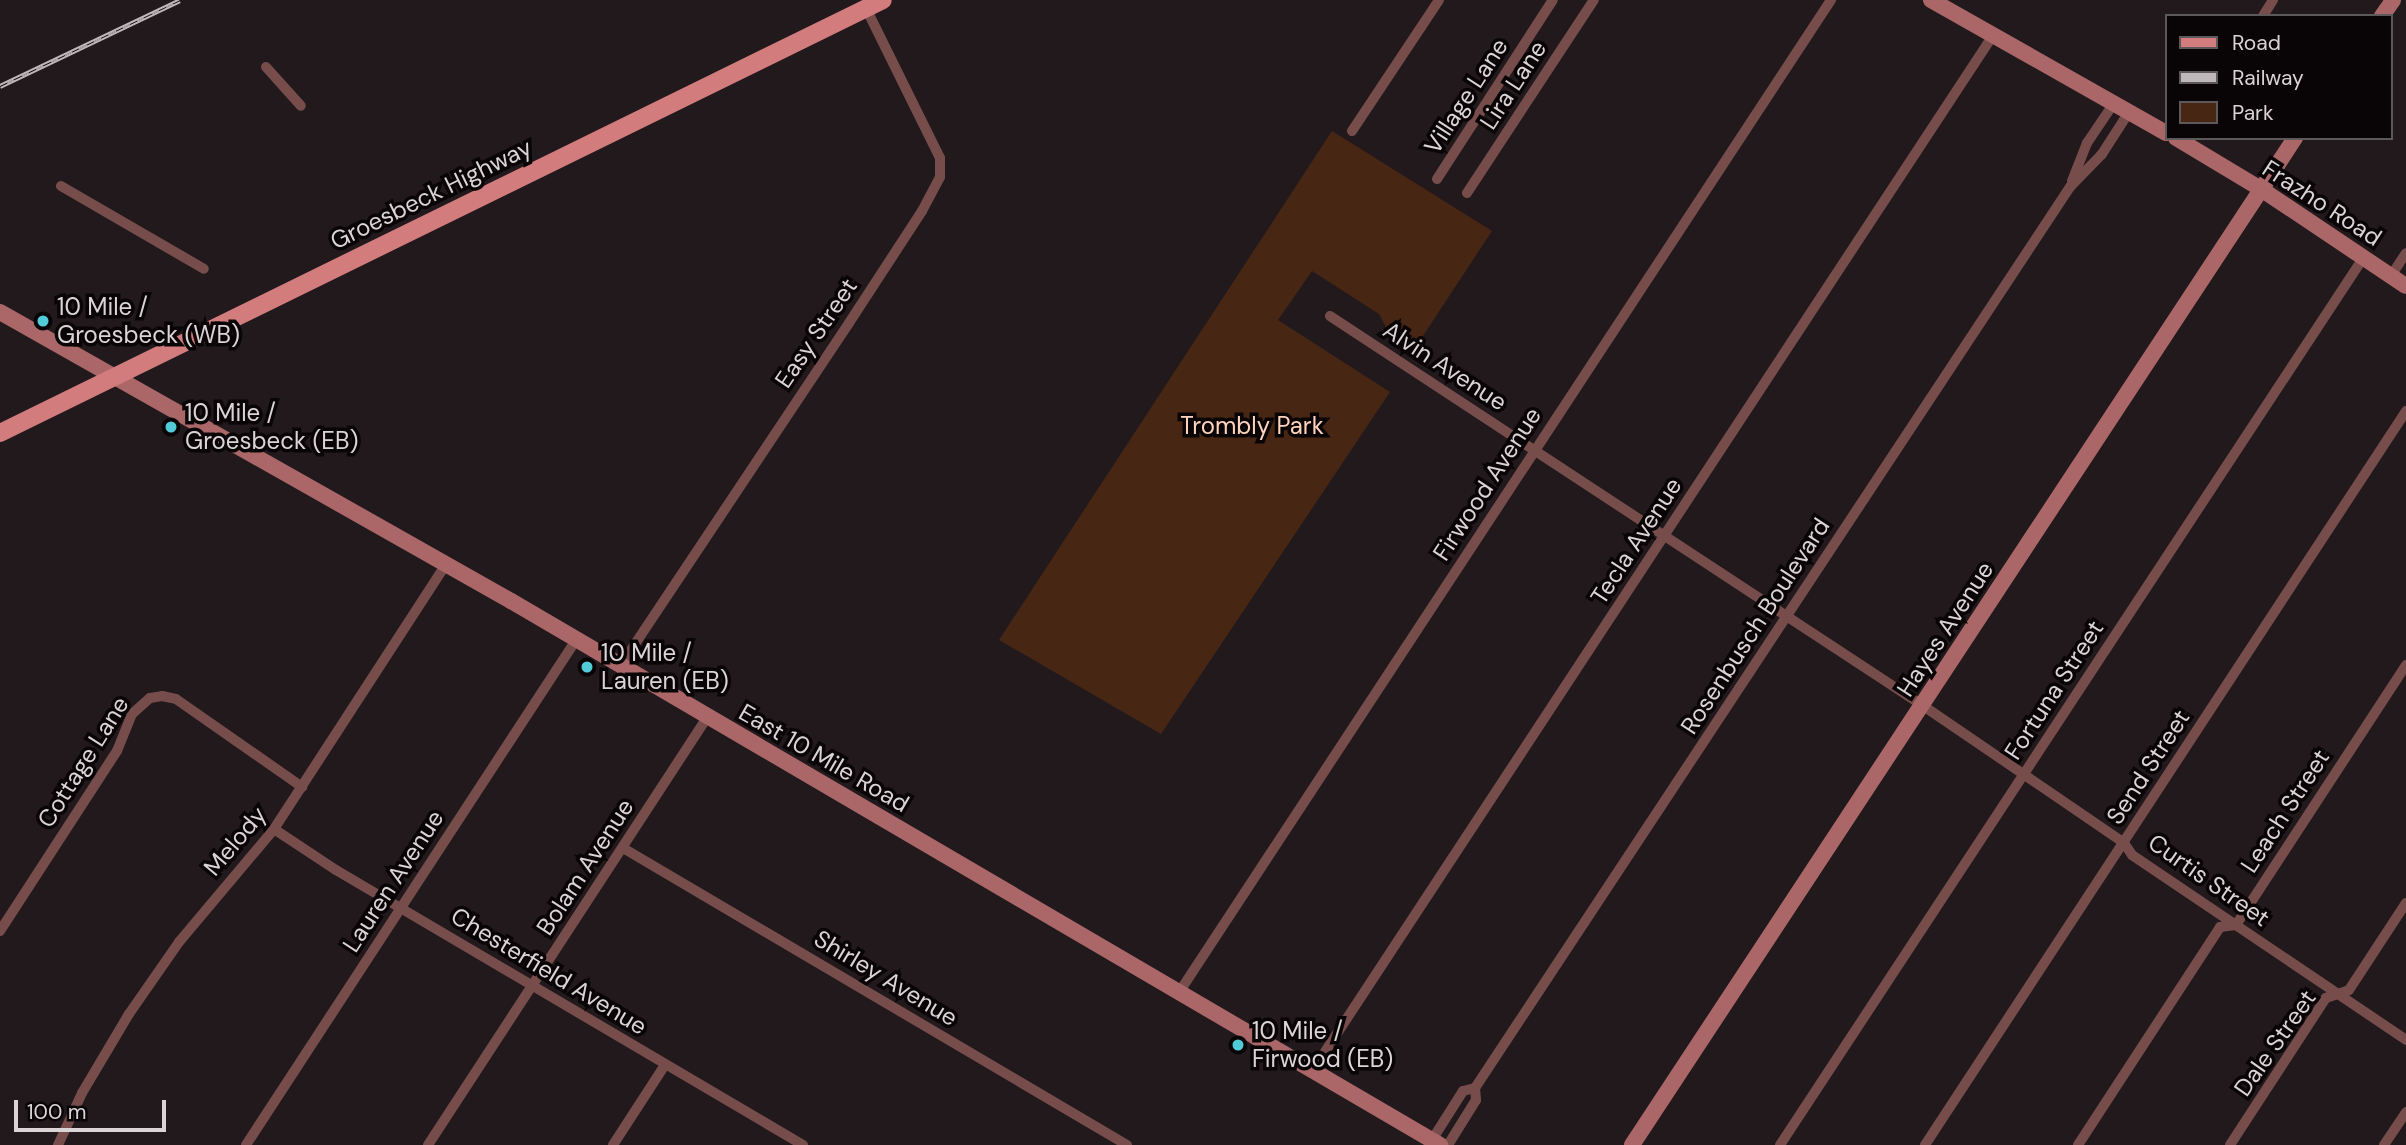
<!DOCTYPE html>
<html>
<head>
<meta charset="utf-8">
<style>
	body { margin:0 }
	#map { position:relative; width:2406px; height:1145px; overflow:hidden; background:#22191d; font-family:"DM Sans",sans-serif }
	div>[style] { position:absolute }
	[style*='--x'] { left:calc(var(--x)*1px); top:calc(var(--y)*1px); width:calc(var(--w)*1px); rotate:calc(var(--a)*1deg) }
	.green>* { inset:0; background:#472614 }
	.street>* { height:10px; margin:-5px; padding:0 5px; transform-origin:5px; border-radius:5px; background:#774d4c }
	.secondary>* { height:16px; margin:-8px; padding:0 8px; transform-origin:8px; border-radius:8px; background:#ab6768 }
	.primary>* { height:18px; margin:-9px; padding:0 9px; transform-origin:9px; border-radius:9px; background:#d37c7d }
	.rail>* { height:5px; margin-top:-2.5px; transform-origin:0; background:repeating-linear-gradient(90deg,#090507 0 8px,#beb8ba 0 16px); box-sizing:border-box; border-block:2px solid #beb8ba }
	.dots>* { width:19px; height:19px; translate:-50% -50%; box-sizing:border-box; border:4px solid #090507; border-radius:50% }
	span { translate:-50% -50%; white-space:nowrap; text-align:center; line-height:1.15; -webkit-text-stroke:7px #090507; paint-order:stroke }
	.street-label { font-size:24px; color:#dad4d6 }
	.poi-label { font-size:24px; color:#dad4d6 }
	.left { translate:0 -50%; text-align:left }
	.park-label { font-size:24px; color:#ffd3bc }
	.legend { position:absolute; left:2165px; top:14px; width:228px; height:126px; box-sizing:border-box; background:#090507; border:2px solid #5d585a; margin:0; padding:9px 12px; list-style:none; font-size:21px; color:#dad4d6 }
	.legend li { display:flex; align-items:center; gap:14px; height:35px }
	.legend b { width:35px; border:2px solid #5d585a }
	.scale { position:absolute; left:14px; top:1100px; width:152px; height:32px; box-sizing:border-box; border:4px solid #dad4d6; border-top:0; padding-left:9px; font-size:21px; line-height:24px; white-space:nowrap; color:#dad4d6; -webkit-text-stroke:5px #090507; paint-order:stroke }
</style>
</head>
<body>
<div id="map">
	<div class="green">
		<div style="clip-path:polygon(1332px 131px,1492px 231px,1413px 351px,1391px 337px,1379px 314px,1312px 271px,1278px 320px,1390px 392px,1161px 734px,999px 640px)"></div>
	</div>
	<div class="street">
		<div style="--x:2263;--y:16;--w:19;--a:-58"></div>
		<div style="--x:266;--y:67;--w:52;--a:48.1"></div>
		<div style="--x:1352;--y:131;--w:157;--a:-56.4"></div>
		<div style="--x:1437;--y:179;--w:213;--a:-57.1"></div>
		<div style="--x:2072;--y:181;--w:41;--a:-68.5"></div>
		<div style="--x:2087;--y:143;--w:48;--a:-56"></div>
		<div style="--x:61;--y:186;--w:165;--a:30.1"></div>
		<div style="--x:1467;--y:193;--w:231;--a:-56.7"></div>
		<div style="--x:2391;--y:276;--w:27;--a:-57"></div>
		<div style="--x:1330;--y:316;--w:708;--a:33.31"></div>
		<div style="--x:1922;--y:705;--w:245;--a:34.3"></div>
		<div style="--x:2124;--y:843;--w:14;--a:56"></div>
		<div style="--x:2132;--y:855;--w:331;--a:34"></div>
		<div style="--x:621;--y:665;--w:411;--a:-56.3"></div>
		<div style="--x:849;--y:323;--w:134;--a:-56.9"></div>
		<div style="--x:922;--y:211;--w:38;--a:-62"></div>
		<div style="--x:940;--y:177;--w:19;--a:-90"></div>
		<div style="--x:940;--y:158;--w:167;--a:-116.3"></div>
		<div style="--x:274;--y:829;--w:74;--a:33.5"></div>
		<div style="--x:336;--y:870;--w:542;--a:30.49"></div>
		<div style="--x:623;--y:848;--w:585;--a:30.51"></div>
		<div style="--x:0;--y:931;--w:215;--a:-57"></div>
		<div style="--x:117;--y:751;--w:40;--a:-68"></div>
		<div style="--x:132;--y:714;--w:24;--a:-42"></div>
		<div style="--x:150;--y:698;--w:12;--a:-9"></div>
		<div style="--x:162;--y:696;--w:14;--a:12"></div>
		<div style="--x:176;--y:699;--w:154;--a:34.9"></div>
		<div style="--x:1180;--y:991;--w:1186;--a:-56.7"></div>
		<div style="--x:1313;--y:1070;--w:1238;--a:-56.69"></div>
		<div style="--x:1475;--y:1088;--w:1080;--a:-56.56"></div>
		<div style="--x:2070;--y:187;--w:46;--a:-45.9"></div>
		<div style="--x:2102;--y:154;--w:50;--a:-57.3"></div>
		<div style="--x:1432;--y:1140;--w:58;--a:-57.7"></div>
		<div style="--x:1463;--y:1091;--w:12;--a:-14"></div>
		<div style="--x:1475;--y:1088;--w:12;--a:85"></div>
		<div style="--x:1476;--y:1100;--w:53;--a:121.9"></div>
		<div style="--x:58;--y:1145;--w:57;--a:-65.2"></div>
		<div style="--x:82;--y:1093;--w:92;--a:-59.3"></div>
		<div style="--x:129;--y:1014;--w:88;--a:-55.2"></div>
		<div style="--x:179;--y:942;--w:148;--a:-49.9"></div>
		<div style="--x:274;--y:829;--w:316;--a:-57"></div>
		<div style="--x:246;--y:1145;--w:603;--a:-56.84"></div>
		<div style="--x:428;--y:1145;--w:512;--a:-56.87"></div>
		<div style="--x:613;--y:1145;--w:95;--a:-57"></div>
		<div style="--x:1780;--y:1145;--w:1061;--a:-56.68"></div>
		<div style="--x:1925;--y:1145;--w:878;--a:-56.76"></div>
		<div style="--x:2078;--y:1145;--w:260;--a:-56.9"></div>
		<div style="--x:2220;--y:927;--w:16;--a:-7"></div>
		<div style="--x:2236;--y:925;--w:311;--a:-56.8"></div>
		<div style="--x:2230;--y:1145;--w:176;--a:-56.9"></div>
		<div style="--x:2326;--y:998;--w:24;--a:-19"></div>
		<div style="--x:2349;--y:990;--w:104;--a:-56.8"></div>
		<div style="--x:2384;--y:1145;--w:40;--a:-56"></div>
	</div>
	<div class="secondary">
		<div style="--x:1931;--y:0;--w:270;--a:29.5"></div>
		<div style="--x:2382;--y:16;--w:19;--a:-55"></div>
		<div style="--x:2176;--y:138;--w:99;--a:31"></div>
		<div style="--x:2261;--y:189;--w:174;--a:33.8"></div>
		<div style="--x:0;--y:312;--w:587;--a:29.49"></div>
		<div style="--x:511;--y:601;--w:1077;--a:30.35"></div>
		<div style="--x:1632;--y:1145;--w:1206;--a:-56.64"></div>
	</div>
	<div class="primary">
		<div style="--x:0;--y:433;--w:983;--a:-26.12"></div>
	</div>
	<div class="rail">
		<div style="--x:0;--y:86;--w:199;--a:-25.5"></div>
	</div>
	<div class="dots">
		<div style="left:43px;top:321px;background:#52cbd9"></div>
		<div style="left:171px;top:427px;background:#52cbd9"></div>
		<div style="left:587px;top:667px;background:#52cbd9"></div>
		<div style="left:1238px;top:1045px;background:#52cbd9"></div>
	</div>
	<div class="street-label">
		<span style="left:1513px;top:85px;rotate:-57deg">Lira Lane</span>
		<span style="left:1466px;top:96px;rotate:-57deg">Village Lane</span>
		<span style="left:431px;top:194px;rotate:-26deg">Groesbeck Highway</span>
		<span style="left:2322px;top:203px;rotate:33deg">Frazho Road</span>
		<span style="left:816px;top:333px;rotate:-56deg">Easy Street</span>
		<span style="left:1445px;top:366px;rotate:33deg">Alvin Avenue</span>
		<span style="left:1487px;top:484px;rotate:-57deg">Firwood Avenue</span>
		<span style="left:1636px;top:541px;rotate:-57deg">Tecla Avenue</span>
		<span style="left:1755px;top:626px;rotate:-57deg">Rosenbusch Boulevard</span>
		<span style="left:1945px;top:629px;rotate:-57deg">Hayes Avenue</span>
		<span style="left:2054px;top:690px;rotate:-57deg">Fortuna Street</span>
		<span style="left:824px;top:758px;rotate:30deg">East 10 Mile Road</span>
		<span style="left:83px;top:762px;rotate:-58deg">Cottage Lane</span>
		<span style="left:2148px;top:767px;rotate:-57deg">Send Street</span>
		<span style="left:2285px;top:811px;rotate:-57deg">Leach Street</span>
		<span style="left:235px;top:841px;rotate:-50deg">Melody</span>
		<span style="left:585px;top:867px;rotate:-57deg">Bolam Avenue</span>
		<span style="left:2209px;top:880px;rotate:35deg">Curtis Street</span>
		<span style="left:393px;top:881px;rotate:-57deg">Lauren Avenue</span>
		<span style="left:549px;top:971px;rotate:31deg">Chesterfield Avenue</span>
		<span style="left:886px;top:978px;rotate:31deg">Shirley Avenue</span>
		<span style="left:2275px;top:1043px;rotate:-55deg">Dale Street</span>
	</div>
	<div class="poi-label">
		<span class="left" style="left:57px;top:321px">10 Mile /<br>Groesbeck (WB)</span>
		<span class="left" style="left:185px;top:427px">10 Mile /<br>Groesbeck (EB)</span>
		<span class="left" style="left:601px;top:667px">10 Mile /<br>Lauren (EB)</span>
		<span class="left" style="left:1252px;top:1045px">10 Mile /<br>Firwood (EB)</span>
	</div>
	<div class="park-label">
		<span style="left:1252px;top:426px">Trombly Park</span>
	</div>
	<ul class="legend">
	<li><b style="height:9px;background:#d37c7d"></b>Road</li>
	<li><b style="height:9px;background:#beb8ba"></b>Railway</li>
	<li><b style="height:19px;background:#472614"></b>Park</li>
	</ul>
	<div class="scale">100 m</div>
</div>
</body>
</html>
